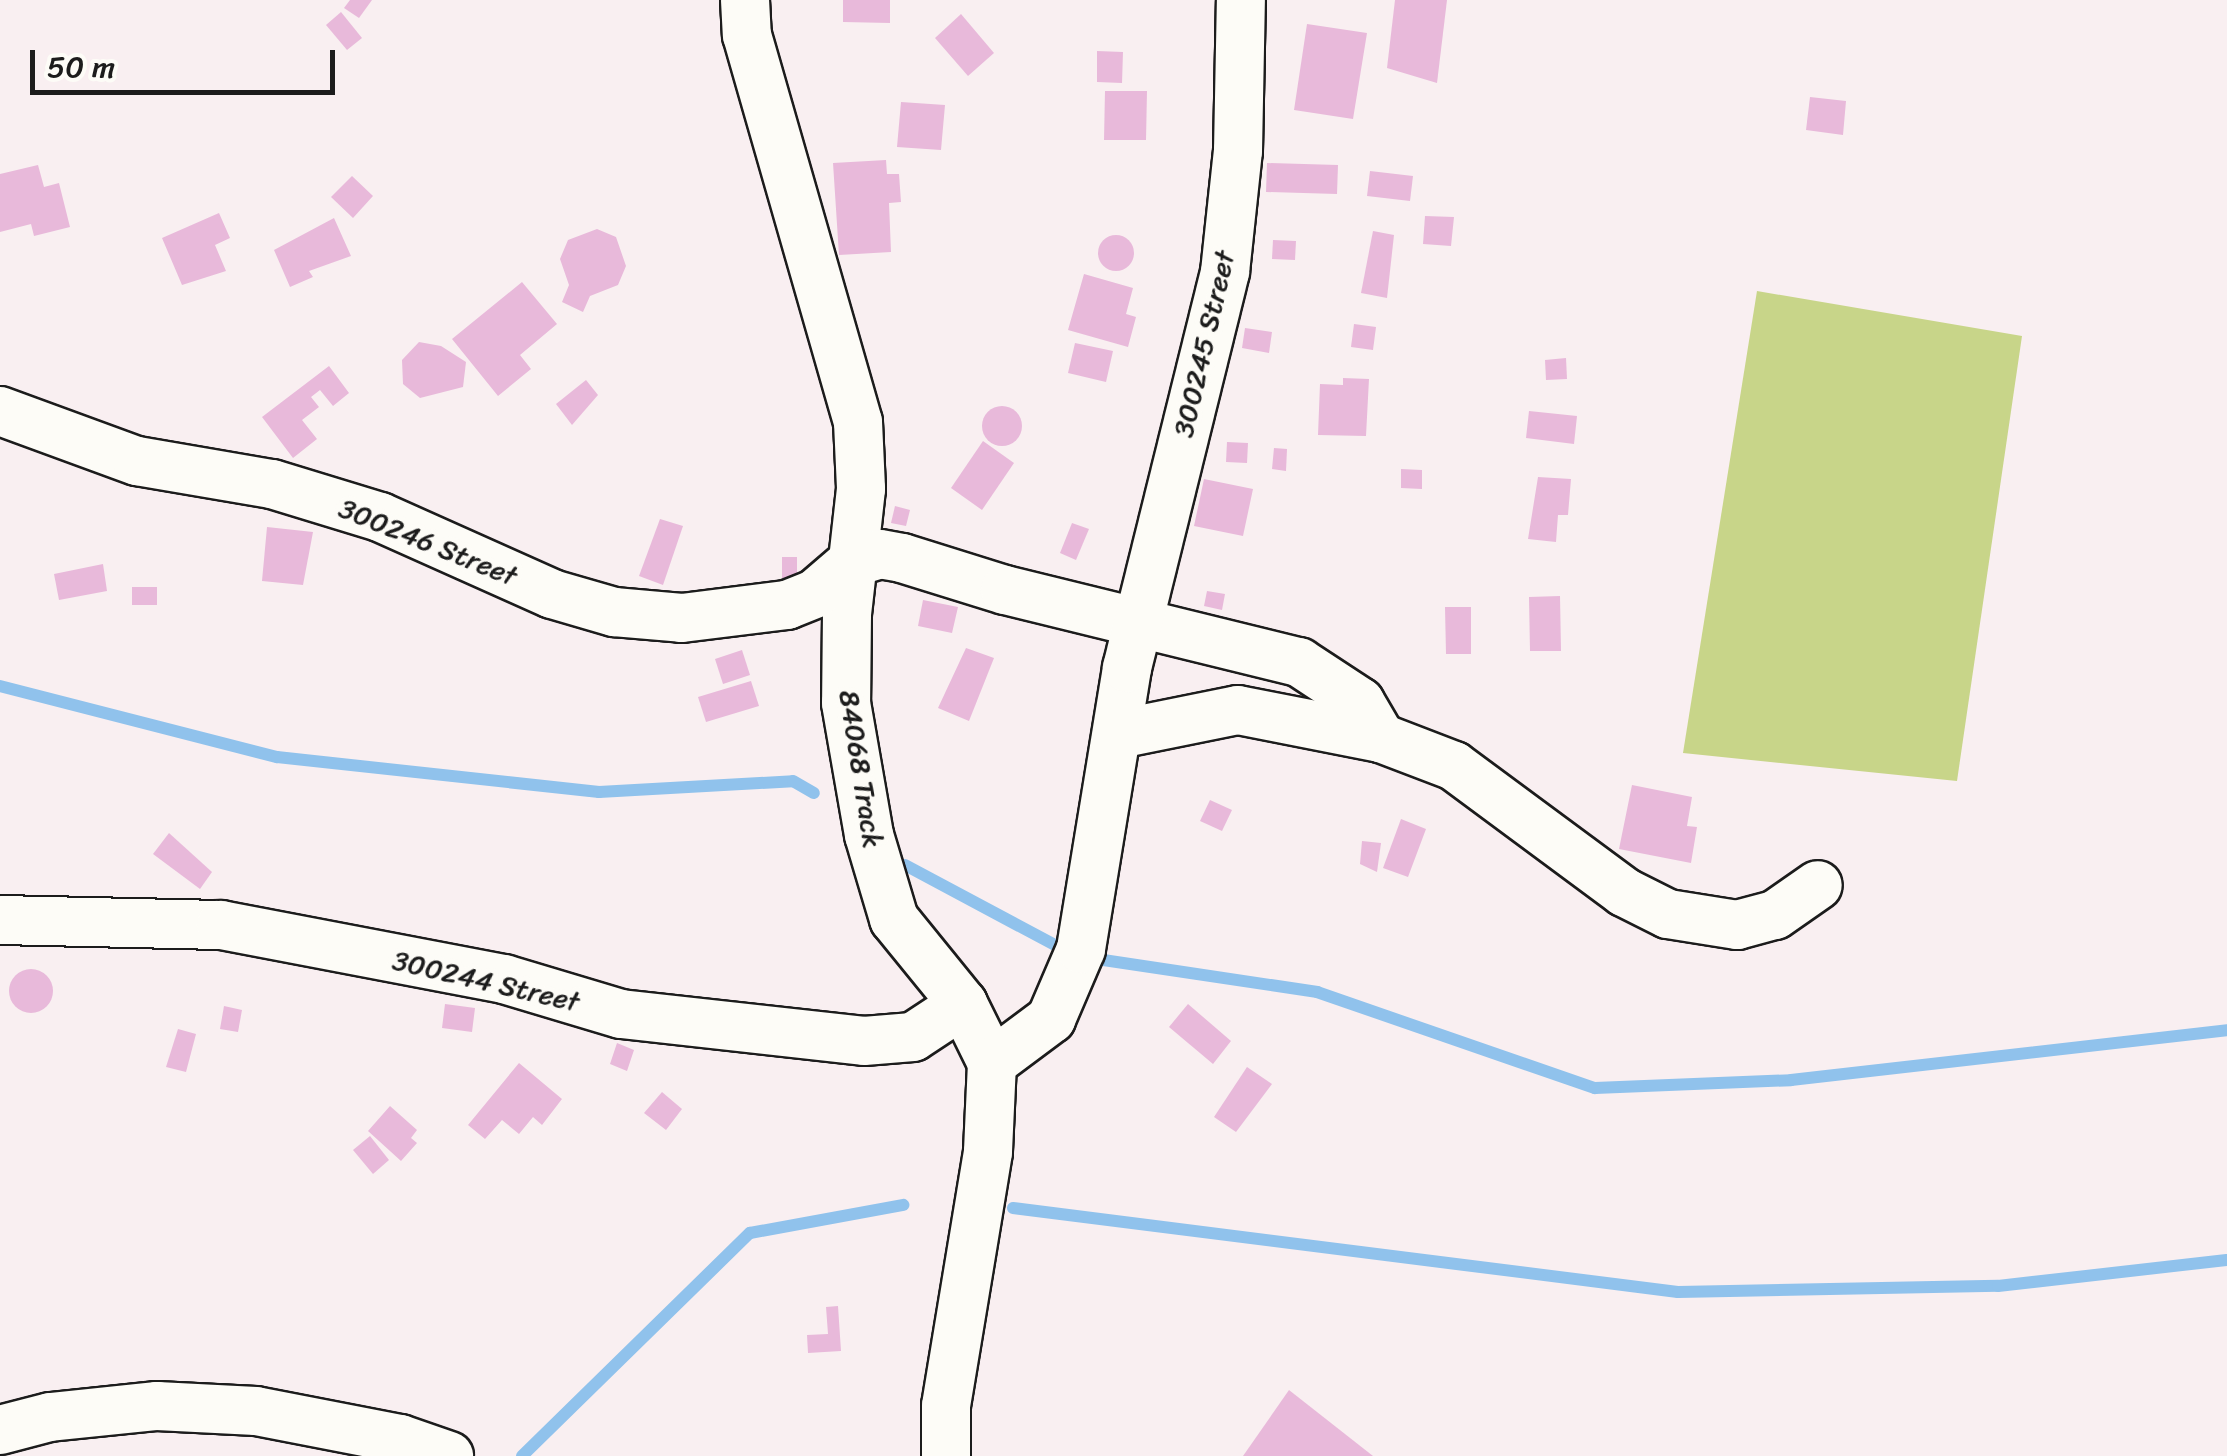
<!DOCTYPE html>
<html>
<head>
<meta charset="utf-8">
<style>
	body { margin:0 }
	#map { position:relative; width:2227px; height:1456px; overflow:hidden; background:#f9eff1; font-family:Sriracha,sans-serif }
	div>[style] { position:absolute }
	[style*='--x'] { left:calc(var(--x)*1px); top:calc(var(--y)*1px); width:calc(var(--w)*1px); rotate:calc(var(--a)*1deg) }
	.green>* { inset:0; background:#c8d589 }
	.stream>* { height:12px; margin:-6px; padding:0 6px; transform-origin:6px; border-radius:6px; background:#90c2ec }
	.building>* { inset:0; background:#e8b9da }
	.round { border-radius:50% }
	.roads { filter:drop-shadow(2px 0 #1c1c1c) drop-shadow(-2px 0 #1c1c1c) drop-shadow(0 2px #1c1c1c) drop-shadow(0 -2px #1c1c1c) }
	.minor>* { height:48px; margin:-24px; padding:0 24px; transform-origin:24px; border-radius:24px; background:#fdfcf7 }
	span { translate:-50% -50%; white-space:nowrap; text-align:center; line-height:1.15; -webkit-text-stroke:10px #fdfcf7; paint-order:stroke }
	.street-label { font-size:28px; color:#1c1c1c }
	.scale { position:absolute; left:30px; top:50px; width:305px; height:45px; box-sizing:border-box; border:5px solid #1c1c1c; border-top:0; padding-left:12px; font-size:30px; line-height:35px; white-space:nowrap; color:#1c1c1c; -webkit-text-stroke:8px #fdfcf7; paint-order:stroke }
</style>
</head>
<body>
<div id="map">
	<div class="green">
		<div style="clip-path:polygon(1757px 291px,2022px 336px,1957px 781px,1683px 753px)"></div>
	</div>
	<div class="stream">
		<div style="--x:0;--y:686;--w:286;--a:14.4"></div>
		<div style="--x:277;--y:757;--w:324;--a:6.2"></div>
		<div style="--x:599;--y:792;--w:194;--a:-3.2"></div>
		<div style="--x:793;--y:781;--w:24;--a:30"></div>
		<div style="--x:905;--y:865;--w:187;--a:28.1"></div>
		<div style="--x:1090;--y:958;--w:230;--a:8.5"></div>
		<div style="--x:1317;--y:992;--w:294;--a:19.1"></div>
		<div style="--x:1595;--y:1088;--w:196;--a:-2.3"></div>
		<div style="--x:1791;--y:1080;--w:439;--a:-6.5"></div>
		<div style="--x:1013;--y:1208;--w:670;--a:7.2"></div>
		<div style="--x:1678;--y:1292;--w:320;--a:-1.1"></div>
		<div style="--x:1998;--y:1286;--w:230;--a:-6.5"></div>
		<div style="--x:522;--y:1456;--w:319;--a:-44.4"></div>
		<div style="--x:750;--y:1233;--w:156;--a:-10.4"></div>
	</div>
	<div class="building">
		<div style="clip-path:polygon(350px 0,372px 0,359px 18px,344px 8px)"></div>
		<div style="clip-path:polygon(843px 0,890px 0,890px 23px,843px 22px)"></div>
		<div style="clip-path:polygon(1395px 0,1447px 0,1437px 83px,1387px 68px)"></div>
		<div style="clip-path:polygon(341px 12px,362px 38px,347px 50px,326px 25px)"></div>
		<div style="clip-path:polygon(961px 14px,994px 53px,968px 76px,935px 38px)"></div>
		<div style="clip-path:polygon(1307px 24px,1367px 33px,1353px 119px,1294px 110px)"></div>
		<div style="clip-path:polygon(1097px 51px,1123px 52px,1122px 83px,1097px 82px)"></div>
		<div style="clip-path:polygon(1105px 91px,1147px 91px,1146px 140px,1104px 140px)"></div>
		<div style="clip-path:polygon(1810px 97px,1846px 101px,1843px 135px,1806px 130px)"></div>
		<div style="clip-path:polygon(901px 102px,945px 105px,941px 150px,897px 147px)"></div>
		<div style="clip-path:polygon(886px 160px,887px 174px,899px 174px,901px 202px,889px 203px,891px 252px,839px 255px,833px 163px)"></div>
		<div style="clip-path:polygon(1267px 163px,1338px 165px,1337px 194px,1266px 192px)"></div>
		<div style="clip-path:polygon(38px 165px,44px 187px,59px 183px,70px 227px,34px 236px,31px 224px,0 232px,0 174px)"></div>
		<div style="clip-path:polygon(1370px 171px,1413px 176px,1410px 201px,1367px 196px)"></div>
		<div style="clip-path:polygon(352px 176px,373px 196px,353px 218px,331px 197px)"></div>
		<div style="clip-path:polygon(219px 213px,230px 238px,215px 245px,226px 271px,182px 285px,162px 238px)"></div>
		<div style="clip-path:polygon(1425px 216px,1454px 217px,1451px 246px,1423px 244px)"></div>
		<div style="clip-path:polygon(334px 218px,351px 256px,309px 271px,313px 277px,290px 287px,274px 250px)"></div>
		<div style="clip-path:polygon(597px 229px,616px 237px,626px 266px,618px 285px,590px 296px,583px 312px,562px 302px,569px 285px,560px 259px,568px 240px)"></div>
		<div style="clip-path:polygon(1373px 231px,1394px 235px,1387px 298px,1361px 293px)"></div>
		<div class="round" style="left:1098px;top:235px;width:36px;height:36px"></div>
		<div style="clip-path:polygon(1273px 240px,1296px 241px,1295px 260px,1272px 259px)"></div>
		<div style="clip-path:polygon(1084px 274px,1133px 288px,1126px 314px,1136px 317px,1128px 347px,1068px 330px)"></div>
		<div style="clip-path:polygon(522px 282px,557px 324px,520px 355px,531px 369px,498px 396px,452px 339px)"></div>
		<div style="clip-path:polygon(1354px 324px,1376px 327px,1373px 350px,1351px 347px)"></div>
		<div style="clip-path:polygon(1245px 328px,1272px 332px,1269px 353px,1242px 348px)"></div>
		<div style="clip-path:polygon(419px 342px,441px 346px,466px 362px,463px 387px,420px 398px,403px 384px,402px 360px)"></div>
		<div style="clip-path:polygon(1075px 343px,1113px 351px,1106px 382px,1068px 373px)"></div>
		<div style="clip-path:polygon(1566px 358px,1567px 379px,1546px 380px,1545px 360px)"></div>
		<div style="clip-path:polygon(329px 366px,349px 393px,333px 406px,320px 390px,311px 397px,319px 407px,302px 420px,317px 439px,293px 458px,262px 417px)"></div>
		<div style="clip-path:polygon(1343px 378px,1369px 379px,1366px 436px,1318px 435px,1320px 384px,1343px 385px)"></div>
		<div style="clip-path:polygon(586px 380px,598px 395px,572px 425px,556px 404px)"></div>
		<div class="round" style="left:982px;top:406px;width:40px;height:40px"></div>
		<div style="clip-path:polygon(1529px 411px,1577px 416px,1574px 444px,1526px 438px)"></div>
		<div style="clip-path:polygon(983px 441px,1014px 463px,982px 510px,951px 488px)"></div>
		<div style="clip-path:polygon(1227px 442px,1248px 443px,1247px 463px,1226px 462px)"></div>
		<div style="clip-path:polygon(1274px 448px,1287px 449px,1286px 471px,1272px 469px)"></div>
		<div style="clip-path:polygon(1401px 469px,1422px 470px,1422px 489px,1401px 488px)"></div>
		<div style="clip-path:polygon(1538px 477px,1571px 479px,1568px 515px,1558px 515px,1556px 542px,1528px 539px)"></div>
		<div style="clip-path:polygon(1204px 479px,1253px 489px,1243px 536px,1194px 526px)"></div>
		<div style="clip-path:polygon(895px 506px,910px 510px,906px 526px,891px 523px)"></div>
		<div style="clip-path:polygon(660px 519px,683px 526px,663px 585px,639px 576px)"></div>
		<div style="clip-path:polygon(1072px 523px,1089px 529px,1076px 560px,1060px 553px)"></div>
		<div style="clip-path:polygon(267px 527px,313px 532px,303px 585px,262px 581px)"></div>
		<div style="clip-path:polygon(782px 557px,797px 557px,797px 578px,782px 578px)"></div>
		<div style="clip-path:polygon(103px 564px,107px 591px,59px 600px,54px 574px)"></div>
		<div style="clip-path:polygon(132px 587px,157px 587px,157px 605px,132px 605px)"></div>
		<div style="clip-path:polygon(1207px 591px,1225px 594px,1222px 610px,1204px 606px)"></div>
		<div style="clip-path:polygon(1560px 596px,1561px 651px,1530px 651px,1529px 597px)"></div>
		<div style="clip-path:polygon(923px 600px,958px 607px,952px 633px,918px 626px)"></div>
		<div style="clip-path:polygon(1445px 607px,1471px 607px,1471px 654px,1446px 654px)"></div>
		<div style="clip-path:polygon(966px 648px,994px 658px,969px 721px,938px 708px)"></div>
		<div style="clip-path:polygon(742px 650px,750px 675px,723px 684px,715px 659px)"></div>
		<div style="clip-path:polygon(751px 681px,759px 706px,706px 722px,698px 697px)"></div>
		<div style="clip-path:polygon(1632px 785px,1692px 797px,1687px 826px,1697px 827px,1691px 863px,1619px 849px)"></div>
		<div style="clip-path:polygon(1210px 800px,1232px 810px,1222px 831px,1200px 821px)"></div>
		<div style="clip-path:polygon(1401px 819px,1426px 829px,1408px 877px,1383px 868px)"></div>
		<div style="clip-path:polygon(169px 833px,212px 872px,200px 889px,153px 854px)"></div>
		<div style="clip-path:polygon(1362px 841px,1381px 843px,1377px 872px,1360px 864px)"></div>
		<div class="round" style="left:9px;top:969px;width:44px;height:44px"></div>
		<div style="clip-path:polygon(445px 1004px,475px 1008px,472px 1032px,442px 1028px)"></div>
		<div style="clip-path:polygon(1188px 1004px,1231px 1041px,1213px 1064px,1169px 1027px)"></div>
		<div style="clip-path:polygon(224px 1006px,242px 1010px,238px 1032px,220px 1029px)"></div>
		<div style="clip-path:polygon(178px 1029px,196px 1034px,186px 1072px,166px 1067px)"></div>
		<div style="clip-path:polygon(617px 1043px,634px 1050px,627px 1071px,610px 1064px)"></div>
		<div style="clip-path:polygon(519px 1063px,562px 1099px,542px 1125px,533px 1117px,519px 1134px,502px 1120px,485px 1139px,468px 1125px)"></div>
		<div style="clip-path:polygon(1247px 1067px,1272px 1084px,1236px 1132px,1214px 1117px)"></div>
		<div style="clip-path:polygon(662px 1092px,682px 1109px,666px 1130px,644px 1113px)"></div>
		<div style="clip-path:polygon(390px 1106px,417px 1130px,411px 1138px,417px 1143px,401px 1161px,368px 1131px)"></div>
		<div style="clip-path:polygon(370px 1136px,389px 1160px,373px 1174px,353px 1150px)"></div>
		<div style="clip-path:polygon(838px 1306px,841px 1351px,808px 1353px,807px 1335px,828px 1334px,826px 1307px)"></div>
		<div style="clip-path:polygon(1289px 1390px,1373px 1456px,1243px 1456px)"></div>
	</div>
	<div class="roads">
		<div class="minor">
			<div style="--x:745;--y:0;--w:35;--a:87"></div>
			<div style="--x:747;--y:35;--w:403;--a:74"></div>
			<div style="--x:858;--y:422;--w:67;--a:87.4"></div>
			<div style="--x:861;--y:489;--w:126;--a:96.4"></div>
			<div style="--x:847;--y:614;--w:89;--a:90.6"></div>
			<div style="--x:846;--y:703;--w:134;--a:80.1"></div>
			<div style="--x:869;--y:835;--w:88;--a:73.4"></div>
			<div style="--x:894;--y:919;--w:109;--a:50.9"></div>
			<div style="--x:963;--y:1004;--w:66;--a:63.8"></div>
			<div style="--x:992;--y:1063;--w:89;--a:92.6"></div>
			<div style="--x:988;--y:1152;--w:257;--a:99.4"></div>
			<div style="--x:946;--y:1406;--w:50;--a:90"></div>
			<div style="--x:0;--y:411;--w:146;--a:20.1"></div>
			<div style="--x:137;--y:461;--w:137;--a:9.7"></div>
			<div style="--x:272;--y:484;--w:113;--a:17"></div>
			<div style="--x:380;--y:517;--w:188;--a:24.1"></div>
			<div style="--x:552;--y:594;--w:65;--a:16.2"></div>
			<div style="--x:614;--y:612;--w:68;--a:5"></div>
			<div style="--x:682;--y:618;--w:106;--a:-7.1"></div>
			<div style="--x:787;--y:605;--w:31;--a:-22"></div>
			<div style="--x:816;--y:593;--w:46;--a:-40.6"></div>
			<div style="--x:851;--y:563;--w:30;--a:-17"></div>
			<div style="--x:880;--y:554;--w:22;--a:10"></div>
			<div style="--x:902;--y:558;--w:108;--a:17.3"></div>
			<div style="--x:1005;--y:590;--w:303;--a:13.8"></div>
			<div style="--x:1299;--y:662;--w:73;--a:33.3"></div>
			<div style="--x:1360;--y:702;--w:42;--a:59.7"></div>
			<div style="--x:1119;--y:734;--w:121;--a:-11.4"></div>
			<div style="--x:1238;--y:710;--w:146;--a:11.1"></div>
			<div style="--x:1381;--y:738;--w:78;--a:21"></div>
			<div style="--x:1454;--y:766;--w:212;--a:36.5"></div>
			<div style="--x:1624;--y:892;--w:49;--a:26.6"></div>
			<div style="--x:1668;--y:914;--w:70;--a:9.1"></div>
			<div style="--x:1737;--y:925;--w:39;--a:-15"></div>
			<div style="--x:1775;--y:915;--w:52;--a:-34.9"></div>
			<div style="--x:0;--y:920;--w:221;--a:1.3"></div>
			<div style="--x:221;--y:925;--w:288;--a:10.8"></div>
			<div style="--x:504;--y:979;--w:122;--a:16.7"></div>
			<div style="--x:621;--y:1014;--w:244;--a:6.3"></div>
			<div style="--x:864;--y:1041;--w:49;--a:-4.7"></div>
			<div style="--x:913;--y:1037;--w:60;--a:-33.4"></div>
			<div style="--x:992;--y:1063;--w:74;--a:-36.7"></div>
			<div style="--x:1051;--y:1019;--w:76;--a:-66.8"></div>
			<div style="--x:1081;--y:949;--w:285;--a:-80.7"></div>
			<div style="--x:1127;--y:668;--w:408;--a:-76.1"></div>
			<div style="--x:1225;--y:272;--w:122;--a:-83.9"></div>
			<div style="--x:1238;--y:151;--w:151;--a:-88.9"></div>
			<div style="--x:0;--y:1430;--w:52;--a:-14.6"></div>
			<div style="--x:50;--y:1417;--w:108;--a:-5.9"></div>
			<div style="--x:157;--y:1406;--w:99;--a:2.9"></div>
			<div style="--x:256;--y:1411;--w:147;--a:11"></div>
			<div style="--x:400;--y:1439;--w:52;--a:19.1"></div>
		</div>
	</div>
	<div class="street-label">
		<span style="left:1204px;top:344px;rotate:-77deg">300245 Street</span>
		<span style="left:428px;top:542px;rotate:22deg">300246 Street</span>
		<span style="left:861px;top:769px;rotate:81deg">84068 Track</span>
		<span style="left:486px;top:981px;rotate:13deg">300244 Street</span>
	</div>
	<div class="scale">50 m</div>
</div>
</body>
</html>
